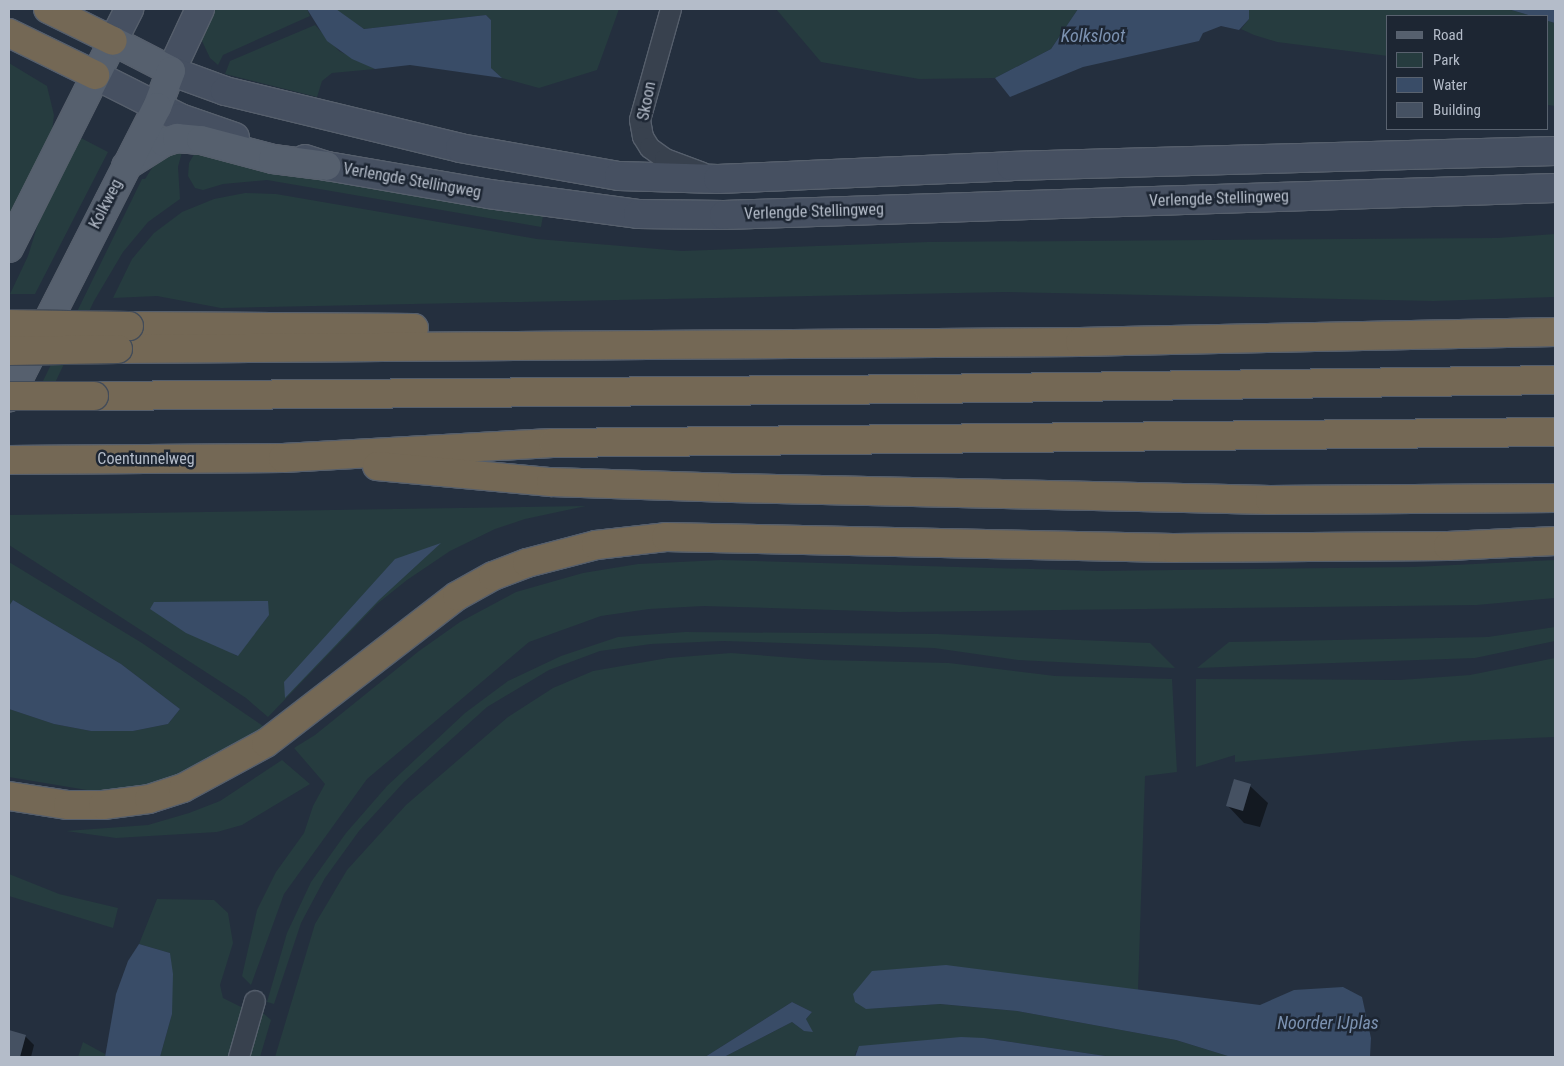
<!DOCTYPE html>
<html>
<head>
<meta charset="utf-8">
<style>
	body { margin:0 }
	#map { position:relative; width:1564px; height:1066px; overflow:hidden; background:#242f3e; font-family:"Roboto Condensed",sans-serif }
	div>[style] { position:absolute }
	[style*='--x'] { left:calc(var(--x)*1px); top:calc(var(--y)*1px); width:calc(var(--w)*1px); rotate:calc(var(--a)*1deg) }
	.green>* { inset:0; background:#263c3f }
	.water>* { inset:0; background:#394c67 }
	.shadow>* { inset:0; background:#0007 }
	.building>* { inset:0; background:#455162 }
	.roads { filter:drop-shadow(1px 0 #565f6c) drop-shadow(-1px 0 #565f6c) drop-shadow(0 1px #565f6c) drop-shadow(0 -1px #565f6c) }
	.street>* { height:20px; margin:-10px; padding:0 10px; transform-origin:10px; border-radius:10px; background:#38414e }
	.secondary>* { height:28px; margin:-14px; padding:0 14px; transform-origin:14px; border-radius:14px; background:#465061 }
	.primary>* { height:28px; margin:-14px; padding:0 14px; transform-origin:14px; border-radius:14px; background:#56606e }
	.highway>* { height:28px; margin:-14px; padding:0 14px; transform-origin:14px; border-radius:14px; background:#746855 }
	.bridges { filter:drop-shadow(1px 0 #434c59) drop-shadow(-1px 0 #434c59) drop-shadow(0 1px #434c59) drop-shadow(0 -1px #434c59) }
	.highway-bridge>* { height:28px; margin:-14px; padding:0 14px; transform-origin:14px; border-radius:14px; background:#746855 }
	span { translate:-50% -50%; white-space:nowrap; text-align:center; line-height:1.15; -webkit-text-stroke:5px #1d2633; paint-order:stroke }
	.street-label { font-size:16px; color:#b4bcc9 }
	.water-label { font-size:18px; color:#7c92b1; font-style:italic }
	.frame { position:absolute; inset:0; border:10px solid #b4bcc9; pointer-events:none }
	.legend { position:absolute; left:1386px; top:15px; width:162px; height:115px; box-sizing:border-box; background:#1d2633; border:1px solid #59626f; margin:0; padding:6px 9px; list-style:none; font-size:15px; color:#b4bcc9 }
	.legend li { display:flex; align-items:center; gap:10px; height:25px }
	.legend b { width:25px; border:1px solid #59626f }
</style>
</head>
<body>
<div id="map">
	<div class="green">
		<div style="clip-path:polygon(210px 9px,307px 9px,310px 16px,223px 55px,218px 65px,210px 58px,202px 41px,202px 29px)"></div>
		<div style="clip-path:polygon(619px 9px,597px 70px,539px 88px,502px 78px,491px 68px,491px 20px,486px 15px,364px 29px,336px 10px)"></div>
		<div style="clip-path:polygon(776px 9px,1078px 9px,1051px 49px,995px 78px,919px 79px,821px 62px)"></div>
		<div style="clip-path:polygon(1249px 9px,1508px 9px,1532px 16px,1388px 16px,1388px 56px,1277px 42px,1254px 35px,1241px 29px,1249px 19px)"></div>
		<div style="clip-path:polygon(1548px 21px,1555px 23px,1555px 106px,1548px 105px)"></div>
		<div style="clip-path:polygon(315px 25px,339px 51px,375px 69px,332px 73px,322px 81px,317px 97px,225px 74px,230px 61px)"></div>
		<div style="clip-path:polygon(9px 63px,47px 86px,54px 115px,52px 132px,9px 215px)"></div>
		<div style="clip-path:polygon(79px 137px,108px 152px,35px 294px,10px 294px,28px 256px,45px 201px)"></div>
		<div style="clip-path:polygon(196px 151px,330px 179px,543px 216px,541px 227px,267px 180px,223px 184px,203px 190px,195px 188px,188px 176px,189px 163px)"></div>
		<div style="clip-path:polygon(176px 152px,182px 152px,178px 167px,180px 199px,148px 222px,123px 252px,94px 301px,53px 387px,41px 385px,142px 179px,145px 179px,154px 165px)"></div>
		<div style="clip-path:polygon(245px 193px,276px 194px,537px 239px,682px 251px,928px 242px,1497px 238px,1555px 234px,1555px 297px,1433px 301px,1006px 292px,221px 308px,157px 296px,113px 298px,132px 259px,154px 233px,182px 212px,214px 199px)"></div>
		<div style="clip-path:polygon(evenodd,586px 506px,525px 519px,495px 529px,450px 551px,407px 580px,377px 604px,268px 717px,246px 698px,9px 545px,9px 515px,586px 506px,269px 615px,237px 656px,222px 647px,269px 615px)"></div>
		<div style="clip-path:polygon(721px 560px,1099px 571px,1413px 567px,1555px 560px,1555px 598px,1477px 605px,899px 612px,703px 606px,649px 609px,601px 616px,529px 642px,367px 779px,284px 894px,251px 985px,242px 976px,257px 910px,276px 872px,304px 833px,313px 806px,325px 784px,294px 748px,315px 735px,419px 651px,460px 622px,516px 592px,583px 573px,638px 564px)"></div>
		<div style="clip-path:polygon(9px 562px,142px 643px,263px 726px,253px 736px,186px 772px,141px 787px,93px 791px,9px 777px,9px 709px,54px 724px,91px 731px,133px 731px,168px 724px,180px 709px,121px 664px,13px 600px,9px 606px)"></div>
		<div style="clip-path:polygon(1555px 627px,1555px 641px,1475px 658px,1197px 668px,1229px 642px,1488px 637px)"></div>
		<div style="clip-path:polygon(685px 632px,937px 634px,1150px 643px,1175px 668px,1018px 660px,934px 648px,723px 641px,651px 644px,600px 651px,549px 670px,487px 707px,404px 782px,359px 831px,325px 878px,301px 923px,274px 1004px,267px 1002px,287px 933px,311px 882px,346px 833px,387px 786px,465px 713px,508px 681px,561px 656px,618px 637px)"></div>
		<div style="clip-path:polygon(731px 653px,822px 660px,949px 663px,1055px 676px,1172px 679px,1177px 772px,1145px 776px,1138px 990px,1108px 988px,866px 1009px,939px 1004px,1017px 1011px,1176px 1040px,1231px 1057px,1112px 1057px,984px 1038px,856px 1051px,855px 1057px,724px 1057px,792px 1022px,804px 1031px,812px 1031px,806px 1019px,812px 1012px,792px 1002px,705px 1057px,275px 1057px,315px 924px,347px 870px,406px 805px,508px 717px,553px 688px,593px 671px,668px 658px)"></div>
		<div style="clip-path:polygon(1555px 658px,1555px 737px,1464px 741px,1235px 762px,1235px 755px,1196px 767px,1196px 679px,1400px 680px,1470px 675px)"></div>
		<div style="clip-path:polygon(282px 760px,310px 784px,242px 825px,217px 832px,116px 838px,66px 831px,148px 825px,189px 813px,220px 801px)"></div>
		<div style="clip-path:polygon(9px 874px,59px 894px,118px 908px,113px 928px,9px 896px)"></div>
		<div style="clip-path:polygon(157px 899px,214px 900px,228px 913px,233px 943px,220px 985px,223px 998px,243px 1008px,229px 1057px,160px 1057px,172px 1014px,170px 953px,139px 944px)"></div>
		<div style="clip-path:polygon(263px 1013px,271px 1020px,260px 1057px,250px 1057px)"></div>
		<div style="clip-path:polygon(83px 1042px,105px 1054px,105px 1057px,78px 1057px)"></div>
	</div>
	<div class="water">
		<div style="clip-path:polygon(307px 9px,336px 9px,364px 29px,486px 15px,491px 20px,491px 68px,502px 78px,410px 65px,375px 69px,352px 59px,327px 41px)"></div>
		<div style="clip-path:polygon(1078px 9px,1249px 9px,1249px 19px,1239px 30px,1221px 26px,1203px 33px,1199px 41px,1083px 67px,1010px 97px,995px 78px,1051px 49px)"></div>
		<div style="clip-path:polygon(1508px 9px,1555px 9px,1555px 23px,1548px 21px,1548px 16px,1532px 16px)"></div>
		<div style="clip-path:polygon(441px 543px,379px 600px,285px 698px,284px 682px,395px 559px)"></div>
		<div style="clip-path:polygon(13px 600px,121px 664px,180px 709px,168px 724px,133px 731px,91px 731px,54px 724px,9px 709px,9px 606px)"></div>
		<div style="clip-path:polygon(268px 601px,269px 615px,238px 656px,186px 633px,150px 609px,154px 602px)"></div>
		<div style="clip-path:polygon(139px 944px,170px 953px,173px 974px,172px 1014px,160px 1057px,105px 1057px,116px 994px,128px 961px)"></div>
		<div style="clip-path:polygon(946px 965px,1260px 1005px,1294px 990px,1343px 987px,1362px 997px,1371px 1038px,1370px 1057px,1231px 1057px,1176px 1040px,1017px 1011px,940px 1004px,866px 1009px,855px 1002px,853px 994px,872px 971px)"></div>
		<div style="clip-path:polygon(792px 1002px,812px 1012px,806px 1019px,813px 1032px,804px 1031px,792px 1022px,724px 1057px,705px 1057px)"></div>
		<div style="clip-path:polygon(961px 1037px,984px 1038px,1112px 1057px,855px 1057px,859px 1046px)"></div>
	</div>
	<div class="shadow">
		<div style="clip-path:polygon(1250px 786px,1268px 803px,1260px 827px,1244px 823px,1227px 805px)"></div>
		<div style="clip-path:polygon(9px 1031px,25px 1036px,34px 1045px,31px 1057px,9px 1057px)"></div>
	</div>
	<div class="building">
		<div style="clip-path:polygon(1234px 779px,1251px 784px,1243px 811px,1226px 806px)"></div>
		<div style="clip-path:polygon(9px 1030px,26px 1035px,20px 1057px,9px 1057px)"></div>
	</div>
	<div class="roads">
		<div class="street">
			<div style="--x:671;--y:9;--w:115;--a:105.6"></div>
			<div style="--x:640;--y:120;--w:17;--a:80"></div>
			<div style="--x:643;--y:137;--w:13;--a:58"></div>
			<div style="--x:650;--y:148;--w:19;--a:36"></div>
			<div style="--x:665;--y:159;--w:40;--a:20.2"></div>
			<div style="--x:239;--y:1057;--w:58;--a:-74.1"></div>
		</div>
		<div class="secondary">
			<div style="--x:200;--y:9;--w:68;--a:115.1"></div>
			<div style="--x:171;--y:71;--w:5;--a:22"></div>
			<div style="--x:176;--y:73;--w:52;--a:20.2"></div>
			<div style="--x:225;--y:91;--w:242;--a:13.6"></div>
			<div style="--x:460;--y:148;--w:161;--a:10"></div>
			<div style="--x:619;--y:176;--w:99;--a:1.7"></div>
			<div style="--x:718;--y:179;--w:293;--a:-2.5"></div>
			<div style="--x:1011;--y:166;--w:544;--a:-1.58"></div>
			<div style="--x:113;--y:41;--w:36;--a:-63"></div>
			<div style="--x:95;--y:75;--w:95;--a:26.8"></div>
			<div style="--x:180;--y:118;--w:58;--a:19.1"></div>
			<div style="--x:305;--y:159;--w:23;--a:18"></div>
			<div style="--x:327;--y:166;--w:164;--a:9.8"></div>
			<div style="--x:489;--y:194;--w:150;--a:7.6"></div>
			<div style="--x:638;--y:214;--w:86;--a:0.7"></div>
			<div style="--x:724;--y:215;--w:831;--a:-1.86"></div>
		</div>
		<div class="primary">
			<div style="--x:126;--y:166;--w:45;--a:-32.3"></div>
			<div style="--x:164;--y:142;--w:14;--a:-17"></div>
			<div style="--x:177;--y:138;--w:24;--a:5"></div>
			<div style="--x:201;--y:140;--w:74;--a:14.8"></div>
			<div style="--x:273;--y:159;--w:54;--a:7.4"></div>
			<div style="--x:9;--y:248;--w:232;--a:-63.3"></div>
			<div style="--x:113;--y:41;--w:65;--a:27.3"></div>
			<div style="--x:171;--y:71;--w:39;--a:111"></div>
			<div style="--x:157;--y:107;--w:326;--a:117"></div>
		</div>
		<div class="highway">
			<div style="--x:48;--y:9;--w:72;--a:26.2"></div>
			<div style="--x:9;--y:33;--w:96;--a:26"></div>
			<div style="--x:129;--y:326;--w:285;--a:0.4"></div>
			<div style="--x:118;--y:349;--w:962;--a:-0.42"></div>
			<div style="--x:1080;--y:342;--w:475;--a:-1.2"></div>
			<div style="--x:94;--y:396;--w:834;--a:-0.48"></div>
			<div style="--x:928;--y:389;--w:627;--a:-0.82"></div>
			<div style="--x:9;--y:460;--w:274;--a:-0.4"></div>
			<div style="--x:283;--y:458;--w:270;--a:-3.2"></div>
			<div style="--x:553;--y:443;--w:1002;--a:-0.63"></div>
			<div style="--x:377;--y:466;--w:175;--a:5.3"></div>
			<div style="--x:551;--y:482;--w:181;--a:1.9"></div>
			<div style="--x:732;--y:488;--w:538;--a:1.28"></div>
			<div style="--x:1270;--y:500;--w:285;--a:-0.4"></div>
			<div style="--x:9;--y:796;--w:60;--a:8.7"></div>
			<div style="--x:68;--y:805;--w:35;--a:0"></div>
			<div style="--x:103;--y:805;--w:46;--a:-7.4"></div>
			<div style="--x:149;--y:799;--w:36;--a:-18"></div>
			<div style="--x:183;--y:788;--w:94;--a:-28.5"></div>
			<div style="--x:266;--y:743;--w:241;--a:-37.6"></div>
			<div style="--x:457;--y:596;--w:41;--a:-29.1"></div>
			<div style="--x:493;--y:576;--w:36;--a:-21"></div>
			<div style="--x:527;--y:563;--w:71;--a:-14.6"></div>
			<div style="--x:596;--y:545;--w:70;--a:-6.5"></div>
			<div style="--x:666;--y:537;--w:507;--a:1.24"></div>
			<div style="--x:1173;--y:548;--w:275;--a:-0.4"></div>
			<div style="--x:1448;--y:546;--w:107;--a:-2.7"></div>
		</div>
	</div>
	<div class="bridges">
		<div class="highway-bridge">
			<div style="--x:9;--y:324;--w:120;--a:1"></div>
			<div style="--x:9;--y:351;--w:109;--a:-1.1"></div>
			<div style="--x:9;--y:396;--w:85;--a:0"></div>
		</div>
	</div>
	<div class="street-label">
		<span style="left:647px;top:101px;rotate:-79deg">Skoon</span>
		<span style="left:412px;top:181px;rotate:10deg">Verlengde Stellingweg</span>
		<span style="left:1219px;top:199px;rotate:-2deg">Verlengde Stellingweg</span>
		<span style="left:106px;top:204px;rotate:-63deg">Kolkweg</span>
		<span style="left:814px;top:212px;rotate:-2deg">Verlengde Stellingweg</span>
		<span style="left:146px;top:459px">Coentunnelweg</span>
	</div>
	<div class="water-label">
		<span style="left:1093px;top:36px">Kolksloot</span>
		<span style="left:1328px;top:1023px">Noorder IJplas</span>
	</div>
	<div class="frame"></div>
	<ul class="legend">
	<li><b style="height:6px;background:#56606e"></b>Road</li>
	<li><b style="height:14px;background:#263c3f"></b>Park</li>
	<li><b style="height:14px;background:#394c67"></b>Water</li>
	<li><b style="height:14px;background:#455162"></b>Building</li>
	</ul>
</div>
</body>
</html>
